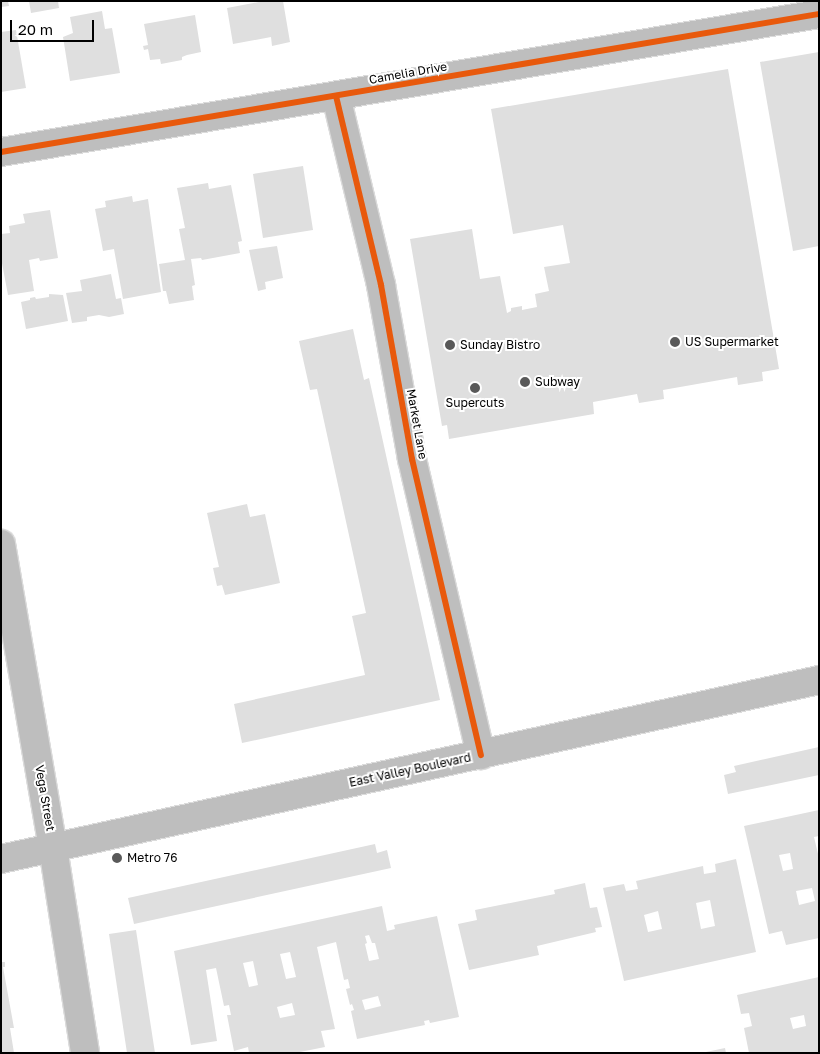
<!DOCTYPE html>
<html>
<head>
<meta charset="utf-8">
<style>
	body { margin:0 }
	#map { position:relative; width:820px; height:1054px; overflow:hidden; background:#fff; font-family:"Golos Text",sans-serif }
	div>[style] { position:absolute }
	[style*='--x'] { left:calc(var(--x)*1px); top:calc(var(--y)*1px); width:calc(var(--w)*1px); rotate:calc(var(--a)*1deg) }
	.building>* { inset:0; background:#dfdfdf }
	.roads { filter:drop-shadow(1px 0 #dbdbdb) drop-shadow(-1px 0 #dbdbdb) drop-shadow(0 1px #dbdbdb) drop-shadow(0 -1px #dbdbdb) }
	.minor>* { height:28px; margin:-14px; padding:0 14px; transform-origin:14px; border-radius:14px; background:#bebebe }
	.primary>* { height:28px; margin:-14px; padding:0 14px; transform-origin:14px; border-radius:14px; background:#bebebe }
	.cycleway>* { height:6px; margin:-3px; padding:0 3px; transform-origin:3px; border-radius:3px; background:#e8590c }
	.dots>* { width:14px; height:14px; translate:-50% -50%; box-sizing:border-box; border:2px solid #fff; border-radius:50% }
	span { translate:-50% -50%; white-space:nowrap; text-align:center; line-height:1.15; -webkit-text-stroke:4px #fff; paint-order:stroke }
	.street-label { font-size:12px; color:#000 }
	.poi-label { font-size:12px; color:#000 }
	.left { translate:0 -50%; text-align:left }
	.frame { position:absolute; inset:0; border:2px solid #000; pointer-events:none }
	.scale { position:absolute; left:10px; top:20px; width:84px; height:22px; box-sizing:border-box; border:2px solid #000; border-top:0; padding-left:6px; font-size:15px; line-height:18px; white-space:nowrap; color:#000; -webkit-text-stroke:4px #fff; paint-order:stroke }
</style>
</head>
<body>
<div id="map">
	<div class="building">
		<div style="clip-path:polygon(1px 1px,8px 1px,9px 6px,1px 7px)"></div>
		<div style="clip-path:polygon(29px 1px,58px 1px,59px 8px,31px 13px)"></div>
		<div style="clip-path:polygon(264px 1px,283px 1px,290px 42px,272px 46px,271px 37px,233px 44px,227px 8px)"></div>
		<div style="clip-path:polygon(102px 11px,105px 29px,112px 28px,120px 73px,70px 81px,63px 37px,73px 33px,70px 17px)"></div>
		<div style="clip-path:polygon(195px 15px,201px 52px,187px 55px,182px 57px,182px 60px,161px 64px,160px 59px,150px 60px,148px 49px,144px 50px,143px 46px,148px 45px,144px 24px)"></div>
		<div style="clip-path:polygon(16px 30px,26px 88px,1px 92px,1px 32px)"></div>
		<div style="clip-path:polygon(819px 52px,819px 246px,793px 251px,760px 62px)"></div>
		<div style="clip-path:polygon(728px 69px,779px 369px,762px 372px,763px 381px,738px 385px,737px 377px,663px 390px,664px 399px,639px 403px,637px 394px,593px 402px,594px 414px,449px 439px,447px 425px,442px 426px,410px 239px,472px 229px,480px 279px,500px 276px,507px 313px,511px 311px,511px 308px,522px 306px,522px 310px,537px 307px,535px 294px,549px 291px,544px 267px,570px 263px,563px 225px,513px 234px,491px 109px)"></div>
		<div style="clip-path:polygon(303px 166px,313px 230px,263px 238px,253px 174px)"></div>
		<div style="clip-path:polygon(208px 183px,209px 189px,231px 185px,242px 241px,238px 242px,240px 253px,202px 260px,201px 258px,191px 259px,195px 285px,192px 286px,194px 300px,169px 304px,166px 291px,163px 291px,159px 264px,185px 260px,179px 229px,185px 228px,177px 188px)"></div>
		<div style="clip-path:polygon(132px 196px,133px 202px,148px 199px,161px 292px,123px 299px,114px 249px,103px 251px,95px 209px,106px 207px,105px 201px)"></div>
		<div style="clip-path:polygon(50px 210px,58px 258px,40px 261px,39px 258px,29px 260px,34px 291px,8px 295px,1px 258px,1px 234px,10px 233px,9px 226px,25px 223px,23px 214px)"></div>
		<div style="clip-path:polygon(277px 246px,283px 278px,265px 282px,266px 289px,258px 291px,249px 250px)"></div>
		<div style="clip-path:polygon(111px 274px,116px 299px,121px 298px,124px 314px,109px 317px,99px 315px,87px 317px,87px 321px,72px 323px,66px 293px,82px 291px,80px 280px)"></div>
		<div style="clip-path:polygon(49px 294px,63px 295px,68px 321px,26px 329px,21px 302px,30px 300px,30px 298px,35px 297px,36px 299px,49px 297px)"></div>
		<div style="clip-path:polygon(353px 329px,364px 380px,369px 378px,440px 700px,242px 743px,234px 704px,365px 675px,352px 616px,366px 613px,317px 389px,310px 390px,299px 341px)"></div>
		<div style="clip-path:polygon(247px 504px,250px 517px,265px 514px,280px 583px,225px 595px,222px 585px,217px 586px,213px 568px,219px 567px,207px 513px)"></div>
		<div style="clip-path:polygon(819px 747px,819px 775px,728px 794px,724px 775px,736px 772px,734px 766px)"></div>
		<div style="clip-path:polygon(evenodd,819px 810px,819px 836px,814px 837px,819px 858px,819px 938px,786px 945px,782px 931px,769px 934px,744px 826px,819px 810px,790px 853px,793px 869px,783px 871px,779px 855px,790px 853px,819px 810px,812px 888px,815px 901px,799px 905px,796px 891px,812px 888px)"></div>
		<div style="clip-path:polygon(375px 844px,377px 853px,387px 850px,391px 868px,134px 924px,128px 898px)"></div>
		<div style="clip-path:polygon(evenodd,736px 859px,756px 952px,624px 981px,603px 888px,624px 884px,626px 891px,638px 889px,636px 881px,703px 866px,704px 874px,716px 872px,715px 864px,736px 859px,710px 900px,715px 926px,701px 929px,696px 903px,710px 900px,736px 859px,658px 911px,662px 929px,648px 932px,644px 915px,658px 911px)"></div>
		<div style="clip-path:polygon(585px 883px,590px 908px,597px 907px,602px 927px,595px 928px,596px 932px,537px 946px,539px 955px,469px 970px,458px 924px,477px 920px,475px 910px,555px 894px,554px 890px)"></div>
		<div style="clip-path:polygon(evenodd,382px 906px,387px 931px,395px 929px,394px 925px,437px 916px,459px 1017px,430px 1023px,429px 1020px,424px 1021px,425px 1025px,357px 1039px,351px 1011px,354px 1010px,352px 1004px,350px 1005px,346px 989px,350px 988px,348px 979px,344px 980px,336px 942px,317px 947px,335px 1029px,321px 1031px,325px 1047px,295px 1053px,249px 1053px,248px 1047px,234px 1051px,227px 1015px,231px 1015px,229px 1005px,224px 1006px,216px 968px,206px 970px,217px 1041px,191px 1045px,174px 951px,382px 906px,369px 935px,372px 943px,375px 943px,379px 959px,369px 961px,365px 944px,367px 943px,365px 936px,369px 935px,382px 906px,290px 952px,296px 977px,286px 979px,280px 954px,290px 952px,382px 906px,253px 961px,258px 985px,249px 987px,243px 963px,253px 961px,382px 906px,378px 996px,381px 1006px,365px 1010px,362px 1000px,378px 996px,382px 906px,292px 1003px,295px 1015px,280px 1018px,277px 1007px,292px 1003px)"></div>
		<div style="clip-path:polygon(136px 930px,155px 1053px,127px 1053px,109px 934px)"></div>
		<div style="clip-path:polygon(1px 962px,5px 962px,5px 967px,3px 967px,14px 1028px,10px 1028px,14px 1053px,1px 1053px)"></div>
		<div style="clip-path:polygon(evenodd,819px 977px,819px 1053px,749px 1053px,744px 1028px,752px 1026px,749px 1013px,741px 1014px,737px 995px,819px 977px,804px 1015px,806px 1026px,793px 1029px,790px 1018px,804px 1015px)"></div>
		<div style="clip-path:polygon(725px 1048px,726px 1053px,706px 1053px,706px 1052px)"></div>
	</div>
	<div class="roads">
		<div class="minor">
			<div style="--x:336;--y:96;--w:194;--a:76.6"></div>
			<div style="--x:381;--y:285;--w:177;--a:79.9"></div>
			<div style="--x:412;--y:459;--w:304;--a:76.9"></div>
			<div style="--x:1;--y:152;--w:830;--a:-9.58"></div>
			<div style="--x:1;--y:544;--w:308;--a:80.3"></div>
			<div style="--x:53;--y:848;--w:207;--a:81.1"></div>
		</div>
		<div class="primary">
			<div style="--x:1;--y:859;--w:837;--a:-12.34"></div>
		</div>
	</div>
	<div class="cycleway">
		<div style="--x:336;--y:96;--w:194;--a:76.6"></div>
		<div style="--x:381;--y:285;--w:177;--a:79.9"></div>
		<div style="--x:412;--y:459;--w:304;--a:76.9"></div>
		<div style="--x:1;--y:152;--w:830;--a:-9.58"></div>
	</div>
	<div class="dots">
		<div style="left:675px;top:342px;background:#595959"></div>
		<div style="left:450px;top:345px;background:#595959"></div>
		<div style="left:525px;top:382px;background:#595959"></div>
		<div style="left:475px;top:388px;background:#595959"></div>
		<div style="left:117px;top:858px;background:#595959"></div>
	</div>
	<div class="street-label">
		<span style="left:408px;top:73px;rotate:-10deg">Camelia Drive</span>
		<span style="left:417px;top:424px;rotate:80deg">Market Lane</span>
		<span style="left:410px;top:770px;rotate:-12deg">East Valley Boulevard</span>
		<span style="left:45px;top:798px;rotate:80deg">Vega Street</span>
	</div>
	<div class="poi-label">
		<span class="left" style="left:685px;top:342px">US Supermarket</span>
		<span class="left" style="left:460px;top:345px">Sunday Bistro</span>
		<span class="left" style="left:535px;top:382px">Subway</span>
		<span style="left:475px;top:403px">Supercuts</span>
		<span class="left" style="left:127px;top:858px">Metro 76</span>
	</div>
	<div class="frame"></div>
	<div class="scale">20 m</div>
</div>
</body>
</html>
